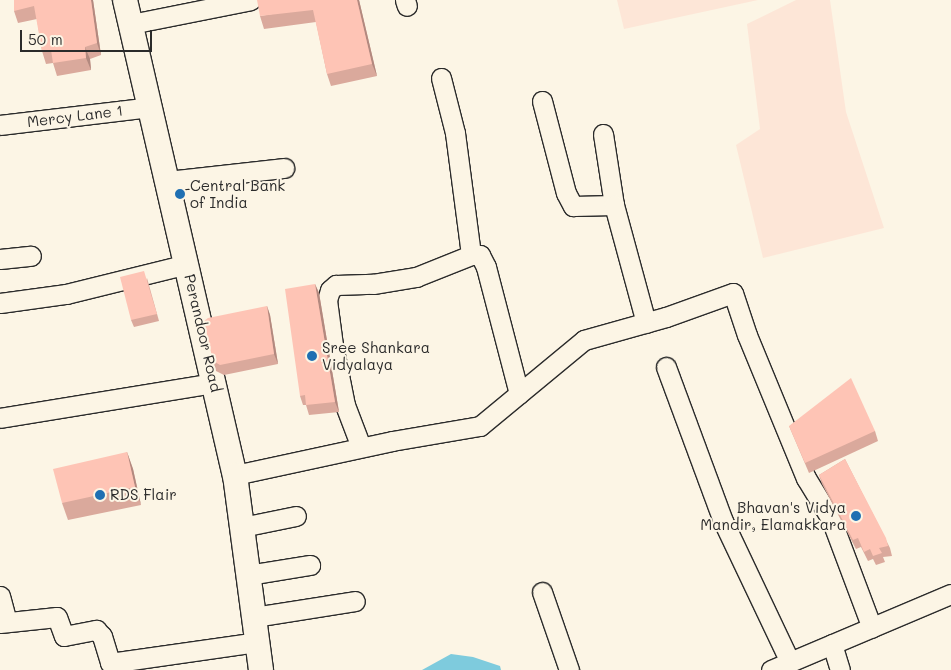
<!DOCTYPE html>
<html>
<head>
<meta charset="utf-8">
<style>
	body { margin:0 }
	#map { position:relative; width:951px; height:670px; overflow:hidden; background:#fcf5e5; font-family:Mali,sans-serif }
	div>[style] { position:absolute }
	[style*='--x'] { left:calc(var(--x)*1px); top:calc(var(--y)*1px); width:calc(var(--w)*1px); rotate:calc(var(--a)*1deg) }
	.built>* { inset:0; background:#fde6d7 }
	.water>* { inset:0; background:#7ecbdd }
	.roads { filter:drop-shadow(1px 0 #2b2b2b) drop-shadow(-1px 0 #2b2b2b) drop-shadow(0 1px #2b2b2b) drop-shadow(0 -1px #2b2b2b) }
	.minor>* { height:19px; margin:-9.5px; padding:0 9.5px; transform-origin:9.5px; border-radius:9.5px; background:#fcf5e5 }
	.major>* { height:24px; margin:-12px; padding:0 12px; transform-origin:12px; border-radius:12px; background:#fcf5e5 }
	.wall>* { inset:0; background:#daa99c }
	.shaded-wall>* { inset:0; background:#b2897f }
	.building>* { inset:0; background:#fec4b5 }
	.dots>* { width:14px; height:14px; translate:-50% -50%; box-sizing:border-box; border:2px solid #fcf5e5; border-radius:50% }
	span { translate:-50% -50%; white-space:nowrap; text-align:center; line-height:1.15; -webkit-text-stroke:4px #fcf5e5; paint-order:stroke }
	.street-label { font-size:15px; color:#2b2b2b }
	.poi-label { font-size:15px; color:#2b2b2b }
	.left { translate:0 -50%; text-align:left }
	.right { translate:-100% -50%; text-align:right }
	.scale { position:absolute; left:20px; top:30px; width:132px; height:22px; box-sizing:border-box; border:2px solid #2b2b2b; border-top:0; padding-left:6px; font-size:15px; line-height:18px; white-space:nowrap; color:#2b2b2b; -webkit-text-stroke:4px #fcf5e5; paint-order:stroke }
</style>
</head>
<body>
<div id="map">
	<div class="built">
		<div style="clip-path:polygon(617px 0,758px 0,624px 29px)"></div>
		<div style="clip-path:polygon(796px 0,830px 0,846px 112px,884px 228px,763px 258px,736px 145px,760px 129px,747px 24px)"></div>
	</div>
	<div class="water">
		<div style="clip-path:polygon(451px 654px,473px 657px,500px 666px,501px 670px,422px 670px)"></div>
	</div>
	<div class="roads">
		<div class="minor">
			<div style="--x:405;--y:0;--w:6;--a:72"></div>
			<div style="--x:131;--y:24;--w:122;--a:-11.3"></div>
			<div style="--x:441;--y:78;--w:57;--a:75.7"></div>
			<div style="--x:455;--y:133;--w:123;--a:82.5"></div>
			<div style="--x:542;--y:101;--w:95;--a:75.4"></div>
			<div style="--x:566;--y:193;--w:15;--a:62"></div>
			<div style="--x:573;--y:206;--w:41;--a:-1.4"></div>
			<div style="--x:0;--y:125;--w:152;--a:-6.8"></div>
			<div style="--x:603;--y:134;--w:72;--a:81.2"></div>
			<div style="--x:614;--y:205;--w:122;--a:74.8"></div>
			<div style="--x:168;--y:181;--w:117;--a:-6.4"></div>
			<div style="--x:0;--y:259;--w:31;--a:-6"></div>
			<div style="--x:0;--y:303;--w:67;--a:-7.8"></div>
			<div style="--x:66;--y:294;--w:125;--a:-13.9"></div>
			<div style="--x:666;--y:367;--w:164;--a:69.7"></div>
			<div style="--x:723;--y:521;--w:156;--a:64.6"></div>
			<div style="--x:0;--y:418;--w:217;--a:-9.3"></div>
			<div style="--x:361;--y:447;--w:45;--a:-110.9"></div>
			<div style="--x:345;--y:405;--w:61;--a:-101.3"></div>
			<div style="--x:333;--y:345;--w:45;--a:-97.6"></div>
			<div style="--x:327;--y:300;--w:10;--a:-73"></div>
			<div style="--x:330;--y:290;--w:8;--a:-40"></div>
			<div style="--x:336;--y:285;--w:37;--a:-2"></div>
			<div style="--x:373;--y:284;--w:44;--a:-9.2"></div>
			<div style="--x:416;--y:277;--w:59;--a:-21.8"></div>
			<div style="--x:471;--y:255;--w:9;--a:0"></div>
			<div style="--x:480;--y:255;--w:13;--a:63"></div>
			<div style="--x:486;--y:267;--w:131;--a:75.4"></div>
			<div style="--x:235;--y:475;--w:161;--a:-12.2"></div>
			<div style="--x:392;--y:441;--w:89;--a:-9.7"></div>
			<div style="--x:480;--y:426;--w:135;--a:-39.6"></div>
			<div style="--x:584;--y:340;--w:85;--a:-15.7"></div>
			<div style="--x:666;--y:317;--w:71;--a:-19.7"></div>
			<div style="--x:733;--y:293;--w:44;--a:71.6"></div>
			<div style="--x:747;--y:335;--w:155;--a:67.6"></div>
			<div style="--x:806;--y:478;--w:48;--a:58.6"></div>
			<div style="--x:831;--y:519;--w:116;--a:69.4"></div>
			<div style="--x:242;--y:527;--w:55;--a:-11.5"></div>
			<div style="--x:248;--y:575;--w:63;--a:-9.2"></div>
			<div style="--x:542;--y:592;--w:83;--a:70.9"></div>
			<div style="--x:0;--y:596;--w:27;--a:75"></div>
			<div style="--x:254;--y:617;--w:102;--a:-9"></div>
			<div style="--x:0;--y:623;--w:57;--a:-6"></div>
			<div style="--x:57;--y:617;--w:20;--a:70"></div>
			<div style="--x:64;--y:636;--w:33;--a:-11"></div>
			<div style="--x:96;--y:630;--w:8;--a:45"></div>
			<div style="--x:102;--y:636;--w:28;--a:73"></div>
			<div style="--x:110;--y:663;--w:148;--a:-8.1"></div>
			<div style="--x:832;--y:644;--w:27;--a:73"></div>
			<div style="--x:771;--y:670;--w:195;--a:-22.9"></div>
		</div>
		<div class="major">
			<div style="--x:125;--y:0;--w:488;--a:77"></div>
			<div style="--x:235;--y:475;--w:197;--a:82.4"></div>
		</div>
	</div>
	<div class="wall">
		<div style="clip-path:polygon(14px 0,93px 0,101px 55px,90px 59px,91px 70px,57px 76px,53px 63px,46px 64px,42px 51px,37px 19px,18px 23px,14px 11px)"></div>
		<div style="clip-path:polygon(359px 0,377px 76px,331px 86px,327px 74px,316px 22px,264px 29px,260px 16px)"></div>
		<div style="clip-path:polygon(147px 278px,159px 321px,134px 327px,131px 320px)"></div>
		<div style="clip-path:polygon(315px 284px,319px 293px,339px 412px,309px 415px,306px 405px,303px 405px,300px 396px)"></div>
		<div style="clip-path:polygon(267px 306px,270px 315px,278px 364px,224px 375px,216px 371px,213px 361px)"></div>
		<div style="clip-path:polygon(789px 426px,875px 431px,878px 441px,809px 473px)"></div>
		<div style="clip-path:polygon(127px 452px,133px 469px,141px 505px,68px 520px,62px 503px)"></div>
		<div style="clip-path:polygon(845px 459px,890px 548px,892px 556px,883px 557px,885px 562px,876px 565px,873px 559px,868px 561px,861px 547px,856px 549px,822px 484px,819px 475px)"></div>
	</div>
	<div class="shaded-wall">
		<div style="clip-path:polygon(91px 0,93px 0,101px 55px,97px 43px)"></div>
		<div style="clip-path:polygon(357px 0,359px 0,377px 76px,372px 64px)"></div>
		<div style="clip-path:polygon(85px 47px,90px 59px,91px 70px,86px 58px)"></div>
		<div style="clip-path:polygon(315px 284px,319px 293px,339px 412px,335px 402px)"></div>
		<div style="clip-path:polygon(267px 306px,270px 315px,278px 364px,274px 354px)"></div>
		<div style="clip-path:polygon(127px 452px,133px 469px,141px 505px,135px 487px)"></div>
	</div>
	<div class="building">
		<div style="clip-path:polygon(14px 0,91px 0,97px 43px,85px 47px,86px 58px,53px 63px,51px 50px,42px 51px,34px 6px,14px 11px)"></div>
		<div style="clip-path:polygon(257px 0,357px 0,372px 64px,327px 74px,313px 10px,260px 16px)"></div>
		<div style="clip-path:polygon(144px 271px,157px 314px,131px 320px,120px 277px)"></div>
		<div style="clip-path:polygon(315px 284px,335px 402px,306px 405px,305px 395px,300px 396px,285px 289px)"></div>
		<div style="clip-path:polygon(267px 306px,274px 354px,220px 365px,213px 361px,204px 321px,208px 318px)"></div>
		<div style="clip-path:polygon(851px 378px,875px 431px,805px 463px,789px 426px)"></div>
		<div style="clip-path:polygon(127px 452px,135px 487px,62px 503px,53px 469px)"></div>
		<div style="clip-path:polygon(845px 459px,886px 538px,888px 546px,879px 548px,882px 553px,873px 556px,870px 549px,864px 552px,858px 538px,853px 540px,819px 475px)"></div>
	</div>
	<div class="dots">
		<div style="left:180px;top:194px;background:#1f6fb2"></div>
		<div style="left:312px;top:356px;background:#1f6fb2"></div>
		<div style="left:100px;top:495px;background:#1f6fb2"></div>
		<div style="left:856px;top:516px;background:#1f6fb2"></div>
	</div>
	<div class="street-label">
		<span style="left:75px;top:116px;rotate:-7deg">Mercy Lane 1</span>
		<span style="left:203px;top:333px;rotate:77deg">Perandoor Road</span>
	</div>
	<div class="poi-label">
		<span class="left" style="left:190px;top:194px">Central Bank<br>of India</span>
		<span class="left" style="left:322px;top:356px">Sree Shankara<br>Vidyalaya</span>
		<span class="left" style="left:110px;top:495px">RDS Flair</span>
		<span class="right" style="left:846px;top:516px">Bhavan's Vidya<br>Mandir, Elamakkara</span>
	</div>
	<div class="scale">50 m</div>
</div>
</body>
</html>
